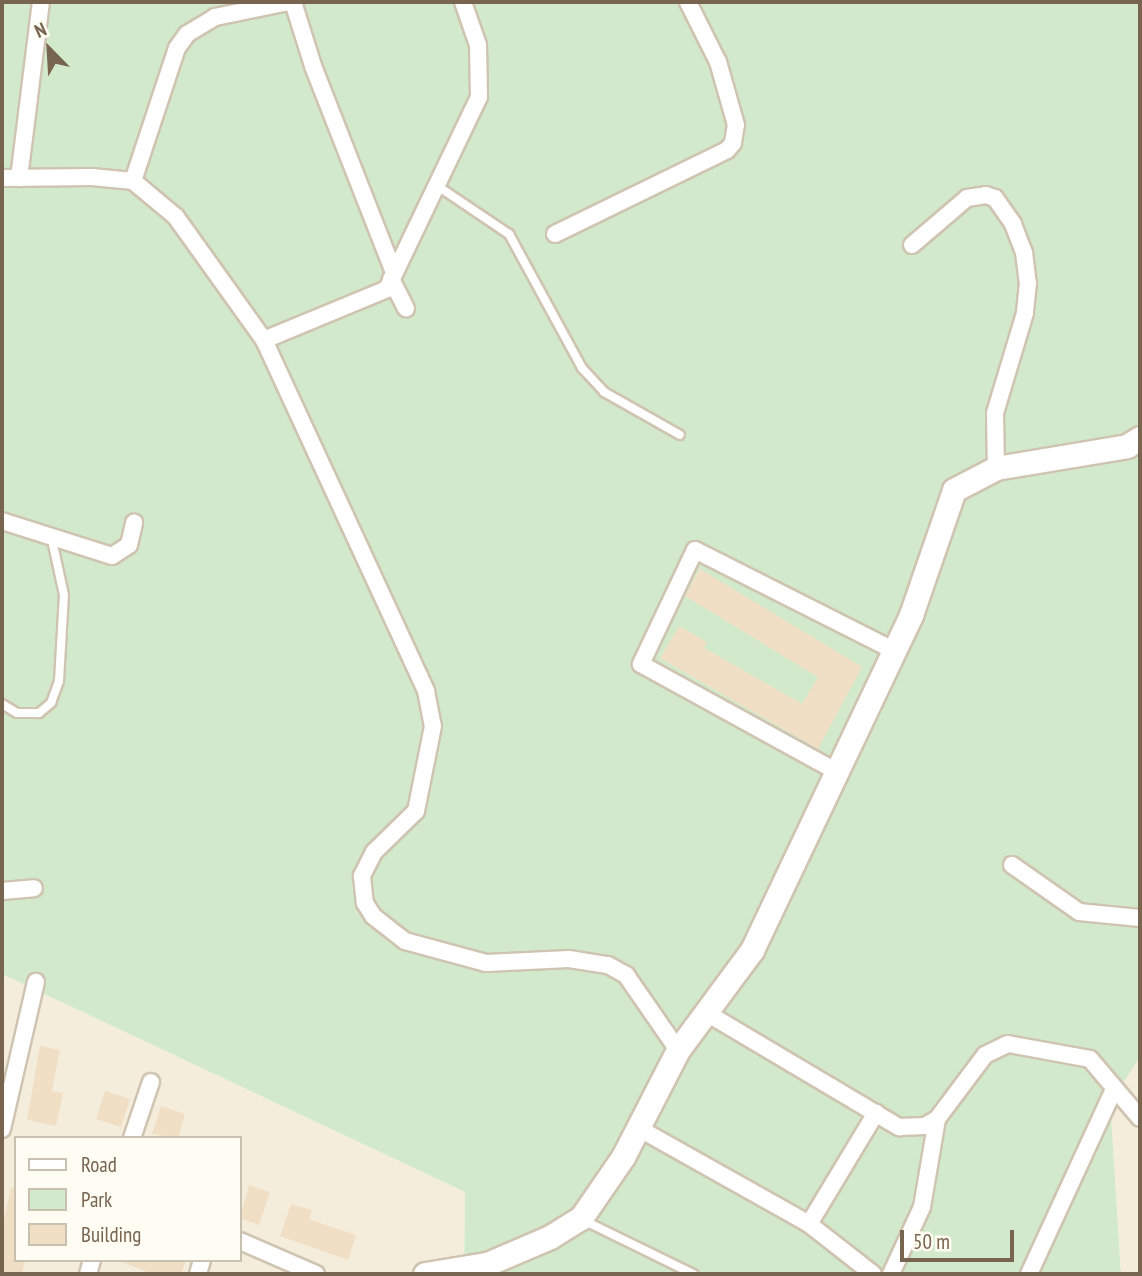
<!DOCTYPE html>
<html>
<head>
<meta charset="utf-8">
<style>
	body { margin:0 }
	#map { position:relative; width:1142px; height:1276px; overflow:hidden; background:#fcf9ed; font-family:"PT Sans Narrow",sans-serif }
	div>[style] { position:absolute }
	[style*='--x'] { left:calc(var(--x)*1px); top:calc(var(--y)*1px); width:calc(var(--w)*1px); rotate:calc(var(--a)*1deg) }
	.residential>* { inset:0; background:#f4eddb }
	.green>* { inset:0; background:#d2eacb }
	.building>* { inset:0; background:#f1dfc5 }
	.roads { filter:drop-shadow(2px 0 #cfc4b1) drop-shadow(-2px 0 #cfc4b1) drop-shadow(0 2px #cfc4b1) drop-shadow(0 -2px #cfc4b1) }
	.lane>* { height:8px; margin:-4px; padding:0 4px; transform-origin:4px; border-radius:4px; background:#fff }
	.street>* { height:16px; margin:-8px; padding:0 8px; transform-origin:8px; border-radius:8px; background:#fff }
	.secondary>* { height:23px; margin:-11.5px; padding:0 11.5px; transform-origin:11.5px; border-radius:11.5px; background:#fff }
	span { translate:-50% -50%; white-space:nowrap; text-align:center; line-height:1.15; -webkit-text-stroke:5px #fefcf3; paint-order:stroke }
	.frame { position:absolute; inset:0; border:4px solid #78654f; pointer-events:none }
	.legend { position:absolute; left:14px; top:1136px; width:228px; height:126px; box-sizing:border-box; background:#fefcf3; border:2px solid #c8c0b1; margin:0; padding:9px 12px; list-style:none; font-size:21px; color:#78654f }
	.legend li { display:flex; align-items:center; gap:14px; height:35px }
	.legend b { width:35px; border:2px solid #c8c0b1 }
	.north { position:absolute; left:14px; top:14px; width:70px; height:70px; -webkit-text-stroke:5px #fefcf3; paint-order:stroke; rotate:336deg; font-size:19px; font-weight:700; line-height:28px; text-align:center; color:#78654f }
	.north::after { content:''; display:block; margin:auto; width:24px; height:32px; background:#78654f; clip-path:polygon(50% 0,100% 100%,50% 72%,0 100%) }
	.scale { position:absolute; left:900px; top:1230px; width:114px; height:32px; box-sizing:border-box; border:4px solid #78654f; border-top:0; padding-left:9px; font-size:21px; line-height:24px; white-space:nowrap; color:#78654f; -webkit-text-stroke:5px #fefcf3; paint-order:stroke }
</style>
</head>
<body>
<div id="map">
	<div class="residential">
		<div style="clip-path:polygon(evenodd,2px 974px,465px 1192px,464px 1274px,2px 1274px,2px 974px,16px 1138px,240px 1138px,240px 1260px,16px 1260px,16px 1138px)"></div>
		<div style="clip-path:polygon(1140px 1057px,1140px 1274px,1121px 1274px,1111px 1115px,1121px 1086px)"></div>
	</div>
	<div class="green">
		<div style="clip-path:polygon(2px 2px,1140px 2px,1140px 1057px,1121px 1086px,1111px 1115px,1121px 1274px,464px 1274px,465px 1192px,2px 974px)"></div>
	</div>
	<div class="building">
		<div style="clip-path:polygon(700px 569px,862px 667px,818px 749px,660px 658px,679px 626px,707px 642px,704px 648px,802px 704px,818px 677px,685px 596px)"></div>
		<div style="clip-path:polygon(40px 1046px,60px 1050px,52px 1091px,63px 1093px,56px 1126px,27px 1120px)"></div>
		<div style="clip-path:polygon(105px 1091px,130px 1099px,121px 1127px,96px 1119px)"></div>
		<div style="clip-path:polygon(161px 1106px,185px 1114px,178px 1138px,152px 1134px)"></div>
		<div style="clip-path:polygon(249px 1185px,270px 1192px,259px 1225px,240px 1218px)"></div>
		<div style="clip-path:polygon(11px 1188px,16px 1189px,16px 1260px,25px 1260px,22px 1274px,2px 1274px,2px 1227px)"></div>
		<div style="clip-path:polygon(291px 1204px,312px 1210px,309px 1219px,356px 1235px,348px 1260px,280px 1236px)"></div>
		<div style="clip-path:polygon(117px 1260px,186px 1260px,181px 1274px,152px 1274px)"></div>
	</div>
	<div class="roads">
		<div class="lane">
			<div style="--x:436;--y:185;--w:88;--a:33.9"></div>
			<div style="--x:509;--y:234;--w:153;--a:61.4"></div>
			<div style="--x:582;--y:368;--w:33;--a:47"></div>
			<div style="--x:604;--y:392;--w:87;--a:29.5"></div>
			<div style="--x:2;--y:704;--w:17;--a:31"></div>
			<div style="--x:17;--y:713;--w:22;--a:0"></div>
			<div style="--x:39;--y:713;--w:16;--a:-40"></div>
			<div style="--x:51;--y:703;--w:23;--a:-70"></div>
			<div style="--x:59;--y:681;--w:86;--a:-86.7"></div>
			<div style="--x:64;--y:595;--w:56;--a:-102.3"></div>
			<div style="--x:583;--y:1220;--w:123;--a:26.1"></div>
		</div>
		<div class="street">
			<div style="--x:293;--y:2;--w:67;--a:72.6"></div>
			<div style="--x:313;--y:66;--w:222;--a:68.6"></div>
			<div style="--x:2;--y:178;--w:90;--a:-0.6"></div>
			<div style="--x:92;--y:177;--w:41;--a:5.6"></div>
			<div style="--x:133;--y:181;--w:56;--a:39.9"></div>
			<div style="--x:176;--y:217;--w:151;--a:54.4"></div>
			<div style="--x:264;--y:340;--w:387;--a:65.2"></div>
			<div style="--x:426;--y:691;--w:36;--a:79"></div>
			<div style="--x:433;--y:726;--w:87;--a:101.3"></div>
			<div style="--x:416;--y:811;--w:59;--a:135.7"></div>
			<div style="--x:374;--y:852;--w:27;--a:117"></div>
			<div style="--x:362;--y:876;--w:27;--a:84"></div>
			<div style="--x:365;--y:903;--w:15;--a:58"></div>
			<div style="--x:373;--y:916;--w:41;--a:38"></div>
			<div style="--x:405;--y:941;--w:84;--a:15.2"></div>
			<div style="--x:486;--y:963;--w:83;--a:-2.8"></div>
			<div style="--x:569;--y:959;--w:39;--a:9"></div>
			<div style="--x:608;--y:965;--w:21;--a:29"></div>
			<div style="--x:626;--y:975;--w:91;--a:55.3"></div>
			<div style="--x:19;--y:178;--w:177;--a:-82.9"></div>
			<div style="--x:133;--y:181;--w:140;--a:-71.7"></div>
			<div style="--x:177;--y:48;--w:17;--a:-54"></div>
			<div style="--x:187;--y:34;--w:33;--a:-31"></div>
			<div style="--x:215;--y:17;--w:76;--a:-11.5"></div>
			<div style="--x:555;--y:234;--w:191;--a:-26"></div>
			<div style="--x:727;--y:150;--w:9;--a:-49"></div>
			<div style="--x:733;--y:143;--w:18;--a:-81"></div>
			<div style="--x:736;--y:125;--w:66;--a:-105.9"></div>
			<div style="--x:718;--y:62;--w:67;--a:-116.6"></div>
			<div style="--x:912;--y:245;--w:72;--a:-40.5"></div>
			<div style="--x:967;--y:198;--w:19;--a:-9"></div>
			<div style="--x:986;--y:195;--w:9;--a:18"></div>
			<div style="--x:995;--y:198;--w:32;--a:55"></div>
			<div style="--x:1013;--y:224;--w:30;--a:69"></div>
			<div style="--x:1024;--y:252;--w:31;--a:83"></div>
			<div style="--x:1028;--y:283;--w:30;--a:96"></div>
			<div style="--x:1025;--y:313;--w:104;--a:106.7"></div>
			<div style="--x:995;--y:413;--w:55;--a:89"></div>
			<div style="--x:391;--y:279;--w:33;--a:63"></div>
			<div style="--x:264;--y:340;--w:133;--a:-22.5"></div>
			<div style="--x:387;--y:289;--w:213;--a:-64.4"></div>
			<div style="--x:479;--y:97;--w:52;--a:-91.1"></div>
			<div style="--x:478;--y:45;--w:46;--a:-109.2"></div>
			<div style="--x:2;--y:521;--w:115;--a:17.7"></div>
			<div style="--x:112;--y:556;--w:20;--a:-33"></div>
			<div style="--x:129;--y:545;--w:23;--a:-77"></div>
			<div style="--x:839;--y:773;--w:226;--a:-151.2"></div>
			<div style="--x:641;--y:664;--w:126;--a:-64.7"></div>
			<div style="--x:695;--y:550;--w:224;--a:26.8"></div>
			<div style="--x:1012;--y:865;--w:82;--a:35"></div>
			<div style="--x:1079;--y:912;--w:61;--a:5.6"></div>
			<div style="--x:2;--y:891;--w:32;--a:-5"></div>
			<div style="--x:705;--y:1012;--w:226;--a:30.7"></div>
			<div style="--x:899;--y:1127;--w:26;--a:-2"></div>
			<div style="--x:925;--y:1126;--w:14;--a:-30"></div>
			<div style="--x:937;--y:1119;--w:80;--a:-53.1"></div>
			<div style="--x:985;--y:1055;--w:25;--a:-26"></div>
			<div style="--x:1008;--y:1044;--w:83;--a:10.4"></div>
			<div style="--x:1090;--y:1059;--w:77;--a:49.7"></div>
			<div style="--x:638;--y:1128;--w:196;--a:29.3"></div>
			<div style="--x:809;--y:1224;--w:81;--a:38"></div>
			<div style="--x:2;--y:1129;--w:151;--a:-77"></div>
			<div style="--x:132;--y:1138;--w:59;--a:-71.3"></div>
			<div style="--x:809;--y:1224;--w:130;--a:-58.9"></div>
			<div style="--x:240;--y:1241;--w:83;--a:23.5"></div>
			<div style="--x:88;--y:1274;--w:15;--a:-74"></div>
			<div style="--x:198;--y:1274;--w:15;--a:-74"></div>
			<div style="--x:891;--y:1274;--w:74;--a:-65.2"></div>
			<div style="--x:922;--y:1207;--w:89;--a:-80.3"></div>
			<div style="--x:1029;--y:1274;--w:201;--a:-65.3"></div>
		</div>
		<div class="secondary">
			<div style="--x:425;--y:1274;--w:63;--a:-9.2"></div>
			<div style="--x:487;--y:1264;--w:69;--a:-23.2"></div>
			<div style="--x:550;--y:1237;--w:36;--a:-32"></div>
			<div style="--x:581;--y:1218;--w:74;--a:-55.5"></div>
			<div style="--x:623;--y:1157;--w:120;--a:-62.8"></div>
			<div style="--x:678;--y:1050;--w:124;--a:-53.5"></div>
			<div style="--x:752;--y:950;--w:371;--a:-64.6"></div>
			<div style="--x:911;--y:615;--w:132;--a:-71"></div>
			<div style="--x:954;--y:490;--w:47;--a:-27.6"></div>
			<div style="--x:996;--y:468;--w:133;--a:-9.5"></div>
			<div style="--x:1127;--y:446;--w:15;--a:-32"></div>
		</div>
	</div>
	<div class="frame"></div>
	<ul class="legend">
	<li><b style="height:9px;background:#fff"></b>Road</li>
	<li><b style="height:19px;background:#d2eacb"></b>Park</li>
	<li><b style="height:19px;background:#f1dfc5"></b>Building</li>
	</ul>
	<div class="north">N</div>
	<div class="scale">50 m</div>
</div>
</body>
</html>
